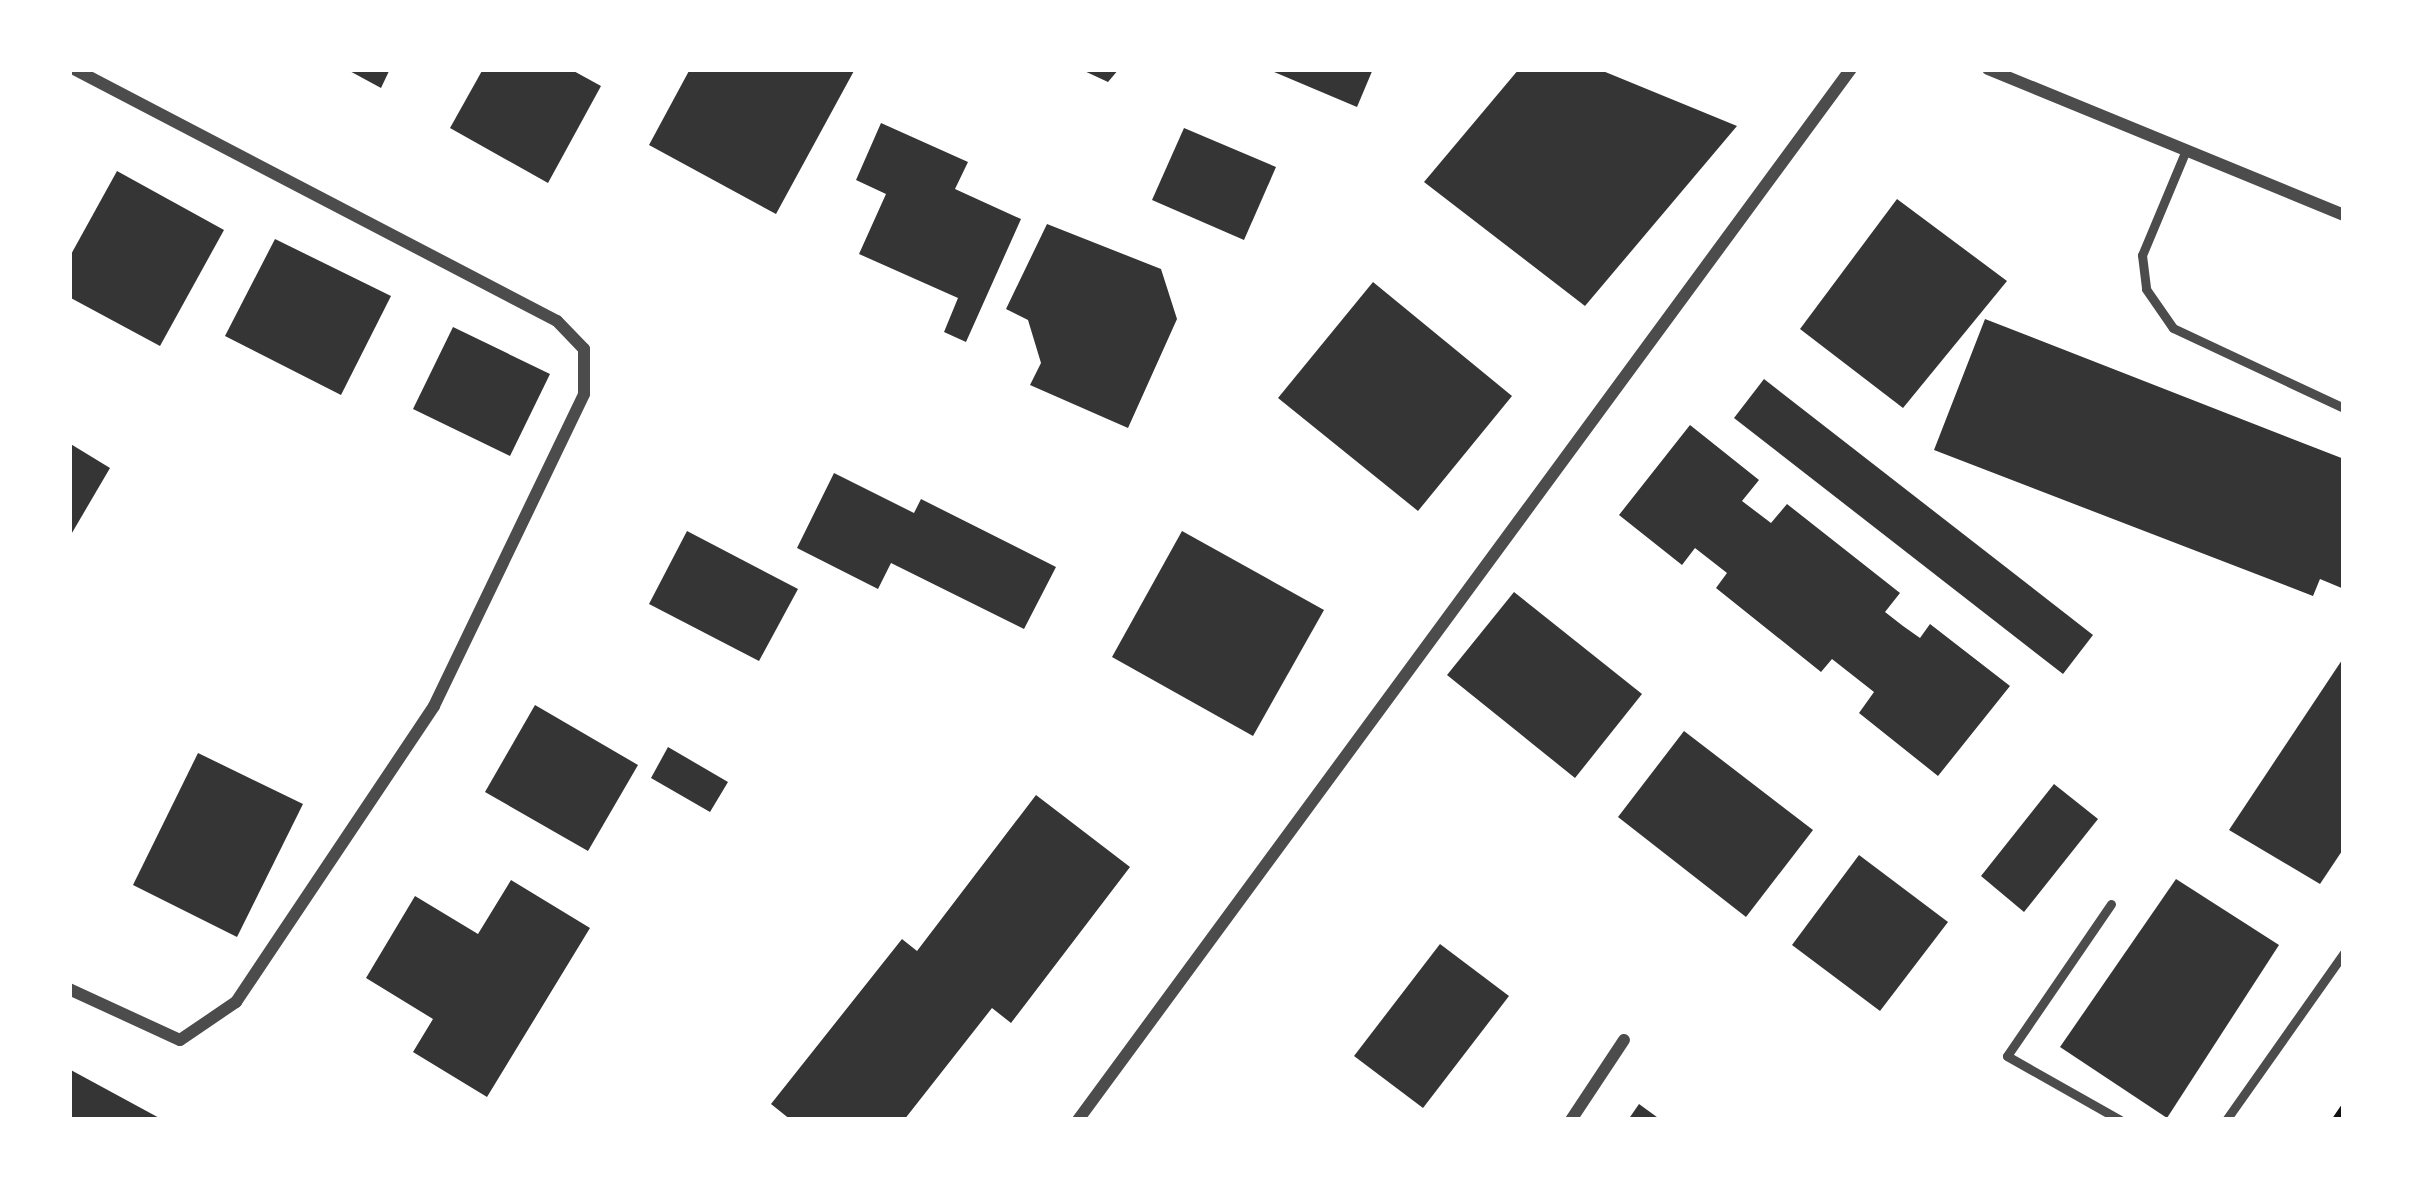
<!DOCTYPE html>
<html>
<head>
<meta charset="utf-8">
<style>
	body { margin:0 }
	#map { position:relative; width:2413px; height:1189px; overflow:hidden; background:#fff; font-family:Karla,sans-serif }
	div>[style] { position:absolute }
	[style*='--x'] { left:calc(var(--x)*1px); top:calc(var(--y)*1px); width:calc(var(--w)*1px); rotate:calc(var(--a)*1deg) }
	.building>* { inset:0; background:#353535 }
	.path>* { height:8px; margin:-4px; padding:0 4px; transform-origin:4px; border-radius:4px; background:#111 }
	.service>* { height:9px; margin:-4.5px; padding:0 4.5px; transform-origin:4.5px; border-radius:4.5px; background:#4c4c4c }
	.minor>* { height:12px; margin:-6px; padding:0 6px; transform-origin:6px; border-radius:6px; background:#4c4c4c }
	span { translate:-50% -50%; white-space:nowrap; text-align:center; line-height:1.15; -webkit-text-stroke:10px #fff; paint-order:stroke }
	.frame { position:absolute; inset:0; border:72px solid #fff; pointer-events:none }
</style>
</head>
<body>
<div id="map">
	<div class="building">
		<div style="clip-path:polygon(346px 69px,390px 69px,381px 88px)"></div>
		<div style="clip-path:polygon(483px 69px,570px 69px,601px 86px,548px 183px,450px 128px)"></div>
		<div style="clip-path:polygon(690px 69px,855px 69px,776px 214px,649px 145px)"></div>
		<div style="clip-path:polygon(1080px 69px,1119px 69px,1108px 82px)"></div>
		<div style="clip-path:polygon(1267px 69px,1373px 69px,1357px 107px)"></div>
		<div style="clip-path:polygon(1519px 69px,1598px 69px,1737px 126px,1585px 306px,1424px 182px)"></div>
		<div style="clip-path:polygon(881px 123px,968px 162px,955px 189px,1021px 219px,966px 342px,944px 332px,958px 298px,859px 254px,886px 194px,856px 180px)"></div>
		<div style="clip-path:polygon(1184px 128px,1276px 167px,1244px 240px,1152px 200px)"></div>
		<div style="clip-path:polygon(117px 171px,224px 230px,160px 346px,69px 297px,69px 258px)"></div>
		<div style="clip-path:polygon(1897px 199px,2007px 281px,1903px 408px,1800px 329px)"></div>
		<div style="clip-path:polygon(1047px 224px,1161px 269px,1177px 319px,1128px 428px,1030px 385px,1041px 363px,1028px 320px,1006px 309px)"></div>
		<div style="clip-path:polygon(275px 239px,391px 296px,341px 395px,225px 336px)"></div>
		<div style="clip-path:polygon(1373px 282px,1512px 396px,1418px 511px,1278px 398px)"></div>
		<div style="clip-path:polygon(1985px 319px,2344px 459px,2344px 589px,2320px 579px,2313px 596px,1934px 450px)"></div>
		<div style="clip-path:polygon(453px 327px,550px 374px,510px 456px,413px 409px)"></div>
		<div style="clip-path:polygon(1764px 379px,2093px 635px,2063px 674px,1734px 418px)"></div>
		<div style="clip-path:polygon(1690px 425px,1759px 480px,1742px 501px,1771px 523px,1787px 504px,1900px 593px,1885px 612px,1903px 626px,1920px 638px,1930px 624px,2010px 686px,1938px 776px,1859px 713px,1874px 692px,1832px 659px,1821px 672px,1716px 588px,1727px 573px,1695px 548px,1682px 565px,1619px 515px)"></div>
		<div style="clip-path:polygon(69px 443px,110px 468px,69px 538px)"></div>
		<div style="clip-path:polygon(834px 473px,914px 513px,921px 499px,1056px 567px,1024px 629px,891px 563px,878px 589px,797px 548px)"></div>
		<div style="clip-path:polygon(687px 531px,798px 589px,759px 661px,649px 604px)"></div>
		<div style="clip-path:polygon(1182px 531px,1324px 610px,1253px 736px,1112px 657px)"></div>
		<div style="clip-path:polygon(1514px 592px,1642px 694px,1575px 778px,1447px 675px)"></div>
		<div style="clip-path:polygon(2344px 657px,2344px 848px,2320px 884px,2229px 830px)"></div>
		<div style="clip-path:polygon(535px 705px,638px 765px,588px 851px,485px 792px)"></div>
		<div style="clip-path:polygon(1684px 731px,1813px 830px,1746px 917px,1618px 817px)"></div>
		<div style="clip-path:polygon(668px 747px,728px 782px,710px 812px,651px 778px)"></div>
		<div style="clip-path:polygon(198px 753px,303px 804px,237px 937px,133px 885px)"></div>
		<div style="clip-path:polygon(2054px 784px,2098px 819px,2024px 912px,1981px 876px)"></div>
		<div style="clip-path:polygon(1036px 795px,1130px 867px,1011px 1023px,992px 1008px,904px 1120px,791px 1120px,771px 1104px,902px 939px,917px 951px)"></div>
		<div style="clip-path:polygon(1859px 855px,1948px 922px,1880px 1011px,1792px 945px)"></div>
		<div style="clip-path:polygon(2176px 879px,2279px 945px,2167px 1118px,2060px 1047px)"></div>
		<div style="clip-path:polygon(511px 880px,590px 928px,487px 1097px,413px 1052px,433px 1019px,366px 978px,415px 896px,478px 934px)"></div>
		<div style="clip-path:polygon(1440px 944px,1509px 996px,1423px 1108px,1354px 1056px)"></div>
		<div style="clip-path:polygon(69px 1069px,163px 1120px,69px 1120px)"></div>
		<div style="clip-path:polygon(1639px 1104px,1661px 1120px,1628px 1120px)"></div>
	</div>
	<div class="path">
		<div style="--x:2336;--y:1120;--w:14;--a:-56"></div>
	</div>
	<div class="service">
		<div style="--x:2186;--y:150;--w:114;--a:112.7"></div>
		<div style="--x:2142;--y:255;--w:34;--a:83"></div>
		<div style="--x:2146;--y:289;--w:47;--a:55.3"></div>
		<div style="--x:2173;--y:328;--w:189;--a:25.1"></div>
		<div style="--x:2111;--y:904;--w:184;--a:124.4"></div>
		<div style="--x:2007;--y:1056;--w:130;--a:29.5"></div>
		<div style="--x:2226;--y:1120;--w:204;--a:-54.8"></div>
	</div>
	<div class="minor">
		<div style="--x:1988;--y:69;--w:385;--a:22.3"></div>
		<div style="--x:69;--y:989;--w:122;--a:24.7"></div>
		<div style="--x:180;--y:1040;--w:68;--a:-34.2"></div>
		<div style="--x:236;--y:1002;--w:356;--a:-56.2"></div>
		<div style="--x:434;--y:706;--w:346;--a:-64.3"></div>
		<div style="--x:584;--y:394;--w:45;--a:-90"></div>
		<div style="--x:584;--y:349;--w:39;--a:-134"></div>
		<div style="--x:557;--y:321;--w:545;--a:-152.45"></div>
		<div style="--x:1078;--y:1120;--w:1305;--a:-53.67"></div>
		<div style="--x:1571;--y:1120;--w:96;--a:-56.5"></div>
	</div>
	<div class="frame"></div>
</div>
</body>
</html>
